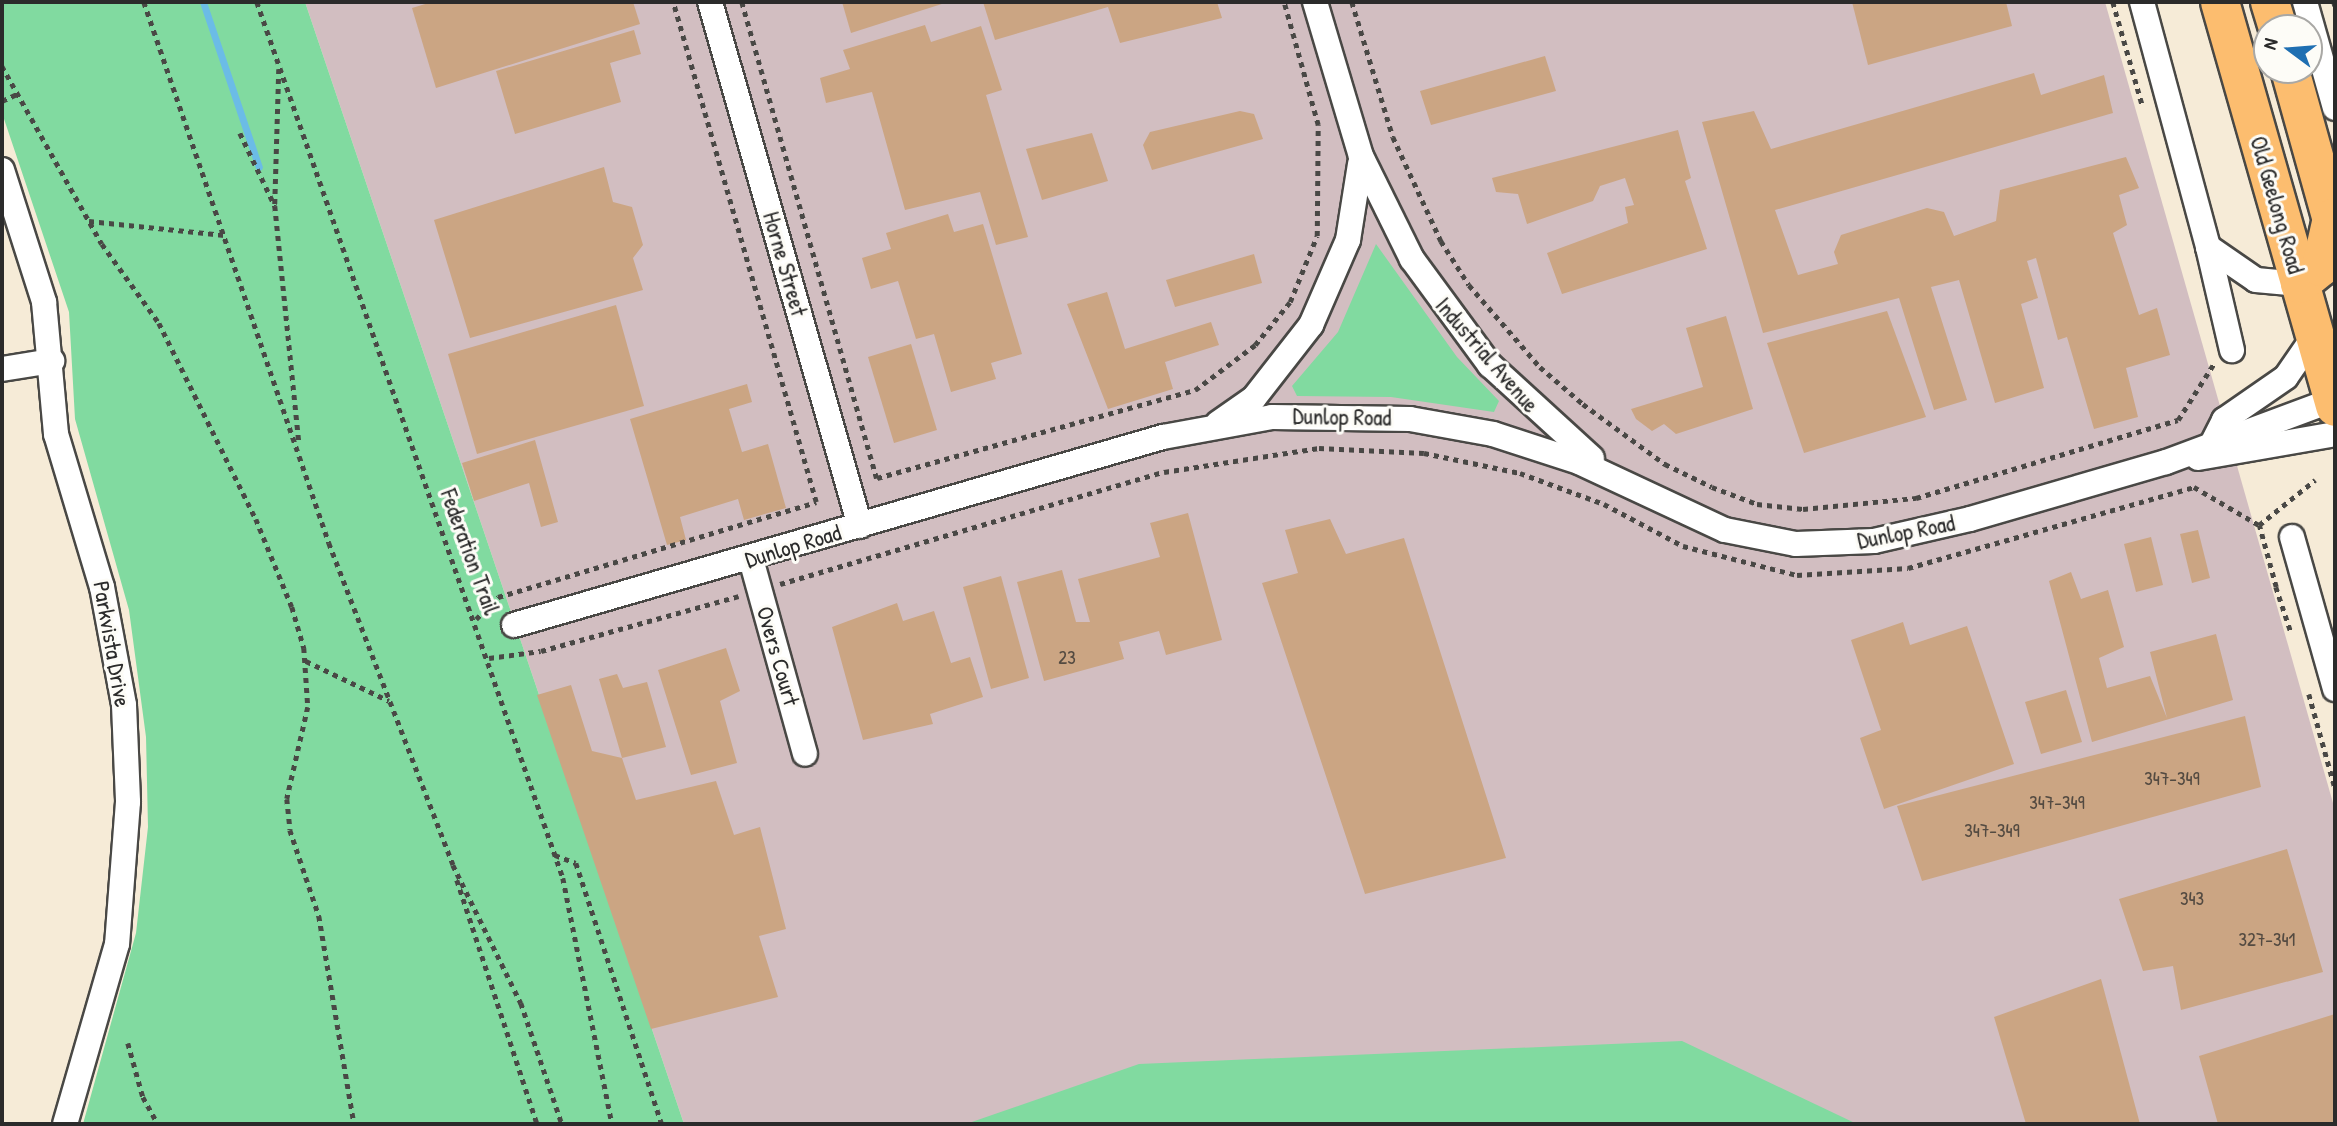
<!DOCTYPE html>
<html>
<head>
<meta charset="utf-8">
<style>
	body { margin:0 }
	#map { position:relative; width:2337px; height:1126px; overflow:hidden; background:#f6ebd7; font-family:"Patrick Hand",sans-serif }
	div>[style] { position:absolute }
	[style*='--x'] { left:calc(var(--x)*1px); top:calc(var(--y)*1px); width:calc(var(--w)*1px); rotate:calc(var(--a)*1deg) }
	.industrial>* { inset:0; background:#d2bec1 }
	.green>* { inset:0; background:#81daa0 }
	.stream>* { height:7px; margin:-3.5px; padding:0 3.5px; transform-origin:3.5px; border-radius:3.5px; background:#6bbce6 }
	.building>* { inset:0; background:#cba583 }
	.path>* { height:4.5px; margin-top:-2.25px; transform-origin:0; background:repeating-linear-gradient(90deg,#494845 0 5px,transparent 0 10px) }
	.roads { filter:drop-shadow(2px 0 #494845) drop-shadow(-2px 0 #494845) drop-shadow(0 2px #494845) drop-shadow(0 -2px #494845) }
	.street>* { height:24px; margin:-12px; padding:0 12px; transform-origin:12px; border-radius:12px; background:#fff }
	.primary>* { height:38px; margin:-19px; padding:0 19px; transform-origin:19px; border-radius:19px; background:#fcbd6f }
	span { translate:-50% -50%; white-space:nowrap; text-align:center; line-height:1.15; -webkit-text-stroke:6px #fdfcf7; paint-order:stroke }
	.number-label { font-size:19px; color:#534a41 }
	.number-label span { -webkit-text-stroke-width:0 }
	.street-label { font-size:23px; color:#2b2b2b }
	.frame { position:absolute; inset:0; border:4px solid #2b2b2b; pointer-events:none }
	.north { position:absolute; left:2253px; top:14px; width:70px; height:70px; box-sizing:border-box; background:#fdfcf7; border:2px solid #a9a8a5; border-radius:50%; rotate:286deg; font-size:19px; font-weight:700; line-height:28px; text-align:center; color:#2b2b2b }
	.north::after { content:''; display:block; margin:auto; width:24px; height:32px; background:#1f6fb2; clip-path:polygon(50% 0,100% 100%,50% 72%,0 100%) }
</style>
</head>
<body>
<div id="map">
	<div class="industrial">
		<div style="clip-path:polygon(305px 2px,2105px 2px,2335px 810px,2335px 1124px,684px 1124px)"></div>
	</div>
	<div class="green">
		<div style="clip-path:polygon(2px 2px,305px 2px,684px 1124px,83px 1124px,136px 933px,148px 827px,146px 737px,129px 610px,75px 419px,69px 312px,2px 113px)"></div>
		<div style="clip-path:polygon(1376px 244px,1457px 357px,1499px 401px,1494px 412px,1391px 397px,1297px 396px,1292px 386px,1338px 332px)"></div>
		<div style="clip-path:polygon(1682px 1041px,1857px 1124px,966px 1124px,1139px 1064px)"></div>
	</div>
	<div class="stream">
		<div style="--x:203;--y:2;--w:174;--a:71.3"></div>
	</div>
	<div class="building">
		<div style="clip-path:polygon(432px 2px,633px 2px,640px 24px,436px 88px,412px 8px)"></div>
		<div style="clip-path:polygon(842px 2px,948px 2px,851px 33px)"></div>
		<div style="clip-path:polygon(983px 2px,1217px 2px,1222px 18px,1120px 43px,1108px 7px,995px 40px)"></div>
		<div style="clip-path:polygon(1852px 2px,2006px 2px,2012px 26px,1868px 65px)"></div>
		<div style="clip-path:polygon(925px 25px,931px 42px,981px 26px,1002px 90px,986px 95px,1028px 237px,996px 245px,980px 192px,905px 210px,872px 92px,826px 103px,820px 78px,850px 69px,843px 50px)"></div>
		<div style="clip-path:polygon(634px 30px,641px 54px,610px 63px,621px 102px,515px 134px,496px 71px)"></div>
		<div style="clip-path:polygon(1545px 56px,1556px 91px,1431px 125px,1420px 91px)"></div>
		<div style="clip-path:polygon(2034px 73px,2041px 95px,2104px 75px,2113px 113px,1775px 210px,1798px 275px,1838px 264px,1834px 252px,1841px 235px,1927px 208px,1944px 212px,1954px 236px,1996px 221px,2000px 190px,2126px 157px,2139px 188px,2119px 195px,2127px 225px,2113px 233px,2139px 315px,2157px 308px,2170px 355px,2126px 368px,2138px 417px,2094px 429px,2067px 337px,2058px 340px,2036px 258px,2027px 261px,2038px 298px,2021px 304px,2044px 388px,1995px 403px,1959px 280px,1931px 287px,1967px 400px,1934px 410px,1899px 298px,1763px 333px,1702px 122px,1754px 111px,1771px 149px)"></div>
		<div style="clip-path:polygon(1240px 111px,1254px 114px,1263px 139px,1152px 170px,1143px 145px,1150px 132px)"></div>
		<div style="clip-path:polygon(1678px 130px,1691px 178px,1685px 181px,1707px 249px,1562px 294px,1547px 253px,1628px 223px,1625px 207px,1634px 205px,1625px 178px,1600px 186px,1593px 201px,1527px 224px,1518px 194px,1496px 192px,1492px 178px)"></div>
		<div style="clip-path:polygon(1092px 133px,1108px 181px,1042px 200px,1026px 149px)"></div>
		<div style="clip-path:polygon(604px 167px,613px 202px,632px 207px,643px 245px,633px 258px,643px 290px,470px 338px,434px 220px)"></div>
		<div style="clip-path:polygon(948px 214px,954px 232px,983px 224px,1022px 354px,991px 363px,996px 379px,951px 392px,934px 334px,916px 339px,898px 281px,871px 289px,862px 258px,891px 249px,886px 233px)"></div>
		<div style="clip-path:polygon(1254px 254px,1262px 283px,1175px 307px,1166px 280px)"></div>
		<div style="clip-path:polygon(1107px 292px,1125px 349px,1211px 322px,1219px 345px,1165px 362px,1173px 389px,1108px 409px,1067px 304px)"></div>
		<div style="clip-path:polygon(616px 305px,644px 406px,477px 454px,448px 354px)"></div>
		<div style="clip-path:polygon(1887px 311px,1926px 417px,1804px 453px,1767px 343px)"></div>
		<div style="clip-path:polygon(1726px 316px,1753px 409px,1676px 434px,1664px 424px,1652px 431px,1636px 419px,1631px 409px,1703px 387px,1686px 328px)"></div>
		<div style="clip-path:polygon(911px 344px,937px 430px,894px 443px,868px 357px)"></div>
		<div style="clip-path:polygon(747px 384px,752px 402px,729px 409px,742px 452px,768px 444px,786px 508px,744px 520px,738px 499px,680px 517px,686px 540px,667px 545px,630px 419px)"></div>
		<div style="clip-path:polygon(535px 440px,558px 522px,541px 527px,529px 483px,474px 501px,462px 463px)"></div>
		<div style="clip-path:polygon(1188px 513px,1222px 640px,1166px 655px,1159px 631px,1119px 642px,1124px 659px,1044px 681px,1017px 582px,1062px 570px,1076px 622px,1090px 622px,1078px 579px,1160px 557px,1150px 523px)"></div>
		<div style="clip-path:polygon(1330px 519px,1346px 554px,1404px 538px,1506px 858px,1365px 894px,1262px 583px,1298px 573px,1285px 530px)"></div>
		<div style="clip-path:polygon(2198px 530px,2210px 578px,2192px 583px,2180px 534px)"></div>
		<div style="clip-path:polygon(2151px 537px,2163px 585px,2136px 592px,2124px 544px)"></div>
		<div style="clip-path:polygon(2071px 572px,2081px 599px,2108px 590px,2124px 647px,2099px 658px,2107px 688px,2150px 676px,2167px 718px,2150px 652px,2216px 634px,2233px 700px,2092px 742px,2049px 581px)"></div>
		<div style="clip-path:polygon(1001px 576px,1029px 678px,991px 689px,963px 587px)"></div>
		<div style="clip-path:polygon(897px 603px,903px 621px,934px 611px,951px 663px,970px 657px,983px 697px,930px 714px,933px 724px,863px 740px,832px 627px)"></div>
		<div style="clip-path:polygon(1903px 622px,1910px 645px,1967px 626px,2014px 764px,1884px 809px,1860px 738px,1881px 730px,1851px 640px)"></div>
		<div style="clip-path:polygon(726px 648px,740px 691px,720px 701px,737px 763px,691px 775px,658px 670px)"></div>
		<div style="clip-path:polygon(617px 674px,623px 688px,647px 682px,666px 747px,622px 758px,599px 679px)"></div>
		<div style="clip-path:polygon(571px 685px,592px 751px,622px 758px,636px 800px,716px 781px,734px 835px,760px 827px,786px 929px,759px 936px,778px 997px,651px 1029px,537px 695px)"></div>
		<div style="clip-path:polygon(2066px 690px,2082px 742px,2041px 754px,2025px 702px)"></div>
		<div style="clip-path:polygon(2245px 716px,2261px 787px,1922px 881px,1897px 806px)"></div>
		<div style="clip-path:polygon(2287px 849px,2323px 972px,2181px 1010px,2173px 966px,2143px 971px,2119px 899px)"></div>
		<div style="clip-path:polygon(2101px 979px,2140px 1124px,2026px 1124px,1994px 1017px)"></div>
		<div style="clip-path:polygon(2335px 1014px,2335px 1124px,2218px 1124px,2199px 1056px)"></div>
	</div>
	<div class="path">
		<div style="--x:144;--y:2;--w:572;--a:71.12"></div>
		<div style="--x:329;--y:543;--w:345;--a:68.9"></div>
		<div style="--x:453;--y:865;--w:154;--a:63.8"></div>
		<div style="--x:521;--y:1003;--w:128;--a:71.3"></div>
		<div style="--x:257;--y:2;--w:928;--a:70.74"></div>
		<div style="--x:563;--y:878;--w:251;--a:78.7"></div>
		<div style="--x:742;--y:2;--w:495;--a:74.2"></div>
		<div style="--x:877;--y:478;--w:330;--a:-15.5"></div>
		<div style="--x:1195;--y:390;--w:75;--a:-36.9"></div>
		<div style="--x:1255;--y:345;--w:55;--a:-50.9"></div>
		<div style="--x:1290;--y:302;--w:71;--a:-67.8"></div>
		<div style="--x:1317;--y:236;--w:111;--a:-89.5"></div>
		<div style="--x:1318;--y:125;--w:128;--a:-105.5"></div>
		<div style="--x:1352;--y:2;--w:141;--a:73.1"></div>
		<div style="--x:1393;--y:137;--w:115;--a:65.2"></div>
		<div style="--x:1441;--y:241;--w:52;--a:57.5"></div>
		<div style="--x:1469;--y:285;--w:108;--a:49.1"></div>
		<div style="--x:1540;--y:367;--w:57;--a:40.7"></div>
		<div style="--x:1583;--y:404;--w:102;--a:36.2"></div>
		<div style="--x:1665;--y:464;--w:52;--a:26.1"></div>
		<div style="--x:1712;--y:487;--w:48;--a:20.7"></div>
		<div style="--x:1757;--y:504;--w:46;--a:6.2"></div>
		<div style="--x:1803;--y:509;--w:114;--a:-5.6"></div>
		<div style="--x:1916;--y:498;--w:273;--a:-16.6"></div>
		<div style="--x:2178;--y:420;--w:69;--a:-57.5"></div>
		<div style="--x:2113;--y:2;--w:106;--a:74.1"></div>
		<div style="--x:2334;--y:2;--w:4;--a:76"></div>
		<div style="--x:2;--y:66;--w:204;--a:60.7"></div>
		<div style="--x:102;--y:244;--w:97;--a:54.2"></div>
		<div style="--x:159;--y:323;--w:219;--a:63.7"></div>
		<div style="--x:256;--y:519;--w:95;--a:67.8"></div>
		<div style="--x:292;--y:607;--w:43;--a:73.7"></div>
		<div style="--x:304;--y:648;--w:59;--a:86.1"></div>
		<div style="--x:308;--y:707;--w:94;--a:102.9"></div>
		<div style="--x:287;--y:799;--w:31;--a:84"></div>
		<div style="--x:290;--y:830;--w:91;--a:71.4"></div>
		<div style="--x:319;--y:916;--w:211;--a:80.4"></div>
		<div style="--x:279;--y:69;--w:137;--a:91.7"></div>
		<div style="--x:275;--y:206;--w:239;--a:84.2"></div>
		<div style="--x:2;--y:101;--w:17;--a:-25"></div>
		<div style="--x:240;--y:133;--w:81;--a:64.4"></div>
		<div style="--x:89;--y:221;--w:136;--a:5.9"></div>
		<div style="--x:2194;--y:487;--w:75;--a:30.3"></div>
		<div style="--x:780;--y:584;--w:400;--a:-16.3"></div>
		<div style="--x:1164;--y:472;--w:157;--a:-8.8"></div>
		<div style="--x:1319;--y:448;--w:105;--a:2.7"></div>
		<div style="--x:1424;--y:453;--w:98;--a:11.8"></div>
		<div style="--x:1520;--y:473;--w:90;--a:20.3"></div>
		<div style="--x:1604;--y:504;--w:89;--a:28"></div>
		<div style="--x:1683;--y:546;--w:118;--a:14.3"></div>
		<div style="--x:1797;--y:575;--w:111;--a:-3.6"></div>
		<div style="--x:1908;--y:568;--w:297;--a:-15.8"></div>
		<div style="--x:2276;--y:587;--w:47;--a:71.6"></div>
		<div style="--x:2276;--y:587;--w:64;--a:-105.3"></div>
		<div style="--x:2259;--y:525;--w:72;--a:-38.8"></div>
		<div style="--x:476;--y:619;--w:31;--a:-45"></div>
		<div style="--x:498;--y:597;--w:332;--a:-16.6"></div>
		<div style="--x:816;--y:502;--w:520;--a:-105.96"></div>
		<div style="--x:489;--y:658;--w:52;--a:-7.7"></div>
		<div style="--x:541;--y:651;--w:205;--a:-15.5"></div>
		<div style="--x:306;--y:661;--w:92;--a:25.7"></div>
		<div style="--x:2309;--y:694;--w:98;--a:74.5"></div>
		<div style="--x:555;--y:855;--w:22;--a:21"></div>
		<div style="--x:576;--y:863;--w:275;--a:71.8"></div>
		<div style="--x:457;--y:880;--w:257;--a:71.8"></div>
		<div style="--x:128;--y:1043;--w:56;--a:74.5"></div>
		<div style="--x:143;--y:1097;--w:31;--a:61"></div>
	</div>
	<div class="roads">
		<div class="street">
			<div style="--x:710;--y:2;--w:545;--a:74.03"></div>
			<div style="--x:1315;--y:2;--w:161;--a:73.4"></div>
			<div style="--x:1361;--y:156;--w:115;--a:63.7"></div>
			<div style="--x:1412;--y:259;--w:132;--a:53.7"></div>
			<div style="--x:1490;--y:365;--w:138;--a:42.4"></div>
			<div style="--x:2142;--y:2;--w:254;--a:74.9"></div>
			<div style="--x:2208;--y:247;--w:58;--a:34.5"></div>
			<div style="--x:2256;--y:280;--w:44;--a:5.2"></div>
			<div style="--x:2305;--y:2;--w:110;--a:74.2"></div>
			<div style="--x:2;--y:170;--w:139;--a:72.3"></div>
			<div style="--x:44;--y:302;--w:133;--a:84.8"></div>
			<div style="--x:56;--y:434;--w:160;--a:73.3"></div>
			<div style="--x:102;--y:587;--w:120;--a:79.4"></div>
			<div style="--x:124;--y:705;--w:97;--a:87.6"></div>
			<div style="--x:128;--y:802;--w:142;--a:94.4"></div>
			<div style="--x:117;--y:944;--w:187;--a:106.1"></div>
			<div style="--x:2208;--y:247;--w:106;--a:76.9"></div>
			<div style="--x:2;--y:369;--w:51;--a:-9.1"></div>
			<div style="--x:1218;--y:423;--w:44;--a:-34.8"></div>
			<div style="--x:1254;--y:398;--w:93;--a:-52"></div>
			<div style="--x:1311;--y:325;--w:93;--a:-66.5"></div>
			<div style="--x:1348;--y:240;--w:77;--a:-81"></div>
			<div style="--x:2213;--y:442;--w:25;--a:-63"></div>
			<div style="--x:2224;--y:420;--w:75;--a:-34.7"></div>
			<div style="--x:2286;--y:377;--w:51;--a:-55.4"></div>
			<div style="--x:2198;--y:458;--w:139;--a:-9.9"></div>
			<div style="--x:2292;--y:537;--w:158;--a:74.2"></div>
			<div style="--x:751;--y:559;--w:202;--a:74.5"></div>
			<div style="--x:514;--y:625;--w:676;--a:-16.16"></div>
			<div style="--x:1163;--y:437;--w:111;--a:-10.4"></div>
			<div style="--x:1272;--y:417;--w:138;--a:0.8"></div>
			<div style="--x:1410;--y:419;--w:84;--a:10.2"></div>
			<div style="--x:1493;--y:434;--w:90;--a:18"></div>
			<div style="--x:1579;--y:462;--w:161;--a:25"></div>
			<div style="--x:1725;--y:530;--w:72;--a:11.2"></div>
			<div style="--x:1796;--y:544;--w:78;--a:-2.2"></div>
			<div style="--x:1874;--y:541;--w:98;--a:-12.9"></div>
			<div style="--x:1970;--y:519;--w:204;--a:-16.2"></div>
			<div style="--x:2166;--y:462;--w:178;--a:-20.4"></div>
		</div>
		<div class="primary">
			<div style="--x:2220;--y:2;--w:421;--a:74.1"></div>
			<div style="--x:2270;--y:2;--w:27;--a:73"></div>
			<div style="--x:2290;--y:70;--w:167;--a:74.4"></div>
			<div style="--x:2300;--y:284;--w:27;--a:-39"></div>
			<div style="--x:2321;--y:267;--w:50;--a:-77.3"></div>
		</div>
	</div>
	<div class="number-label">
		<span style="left:1067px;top:658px">23</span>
		<span style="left:2172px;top:779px">347-349</span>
		<span style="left:2057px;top:803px">347-349</span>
		<span style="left:1992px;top:831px">347-349</span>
		<span style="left:2192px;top:899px">343</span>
		<span style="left:2267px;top:940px">327-341</span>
	</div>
	<div class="street-label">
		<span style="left:2277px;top:205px;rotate:74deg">Old Geelong Road</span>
		<span style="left:785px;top:264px;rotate:74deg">Horne Street</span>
		<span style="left:1487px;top:355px;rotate:49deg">Industrial Avenue</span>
		<span style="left:1342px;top:417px;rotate:1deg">Dunlop Road</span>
		<span style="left:1906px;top:532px;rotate:-11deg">Dunlop Road</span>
		<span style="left:793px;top:546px;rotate:-17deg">Dunlop Road</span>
		<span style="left:470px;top:552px;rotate:70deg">Federation Trail</span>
		<span style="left:112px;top:644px;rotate:80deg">Parkvista Drive</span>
		<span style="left:778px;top:656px;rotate:74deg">Overs Court</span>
	</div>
	<div class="frame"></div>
	<div class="north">N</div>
</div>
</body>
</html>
